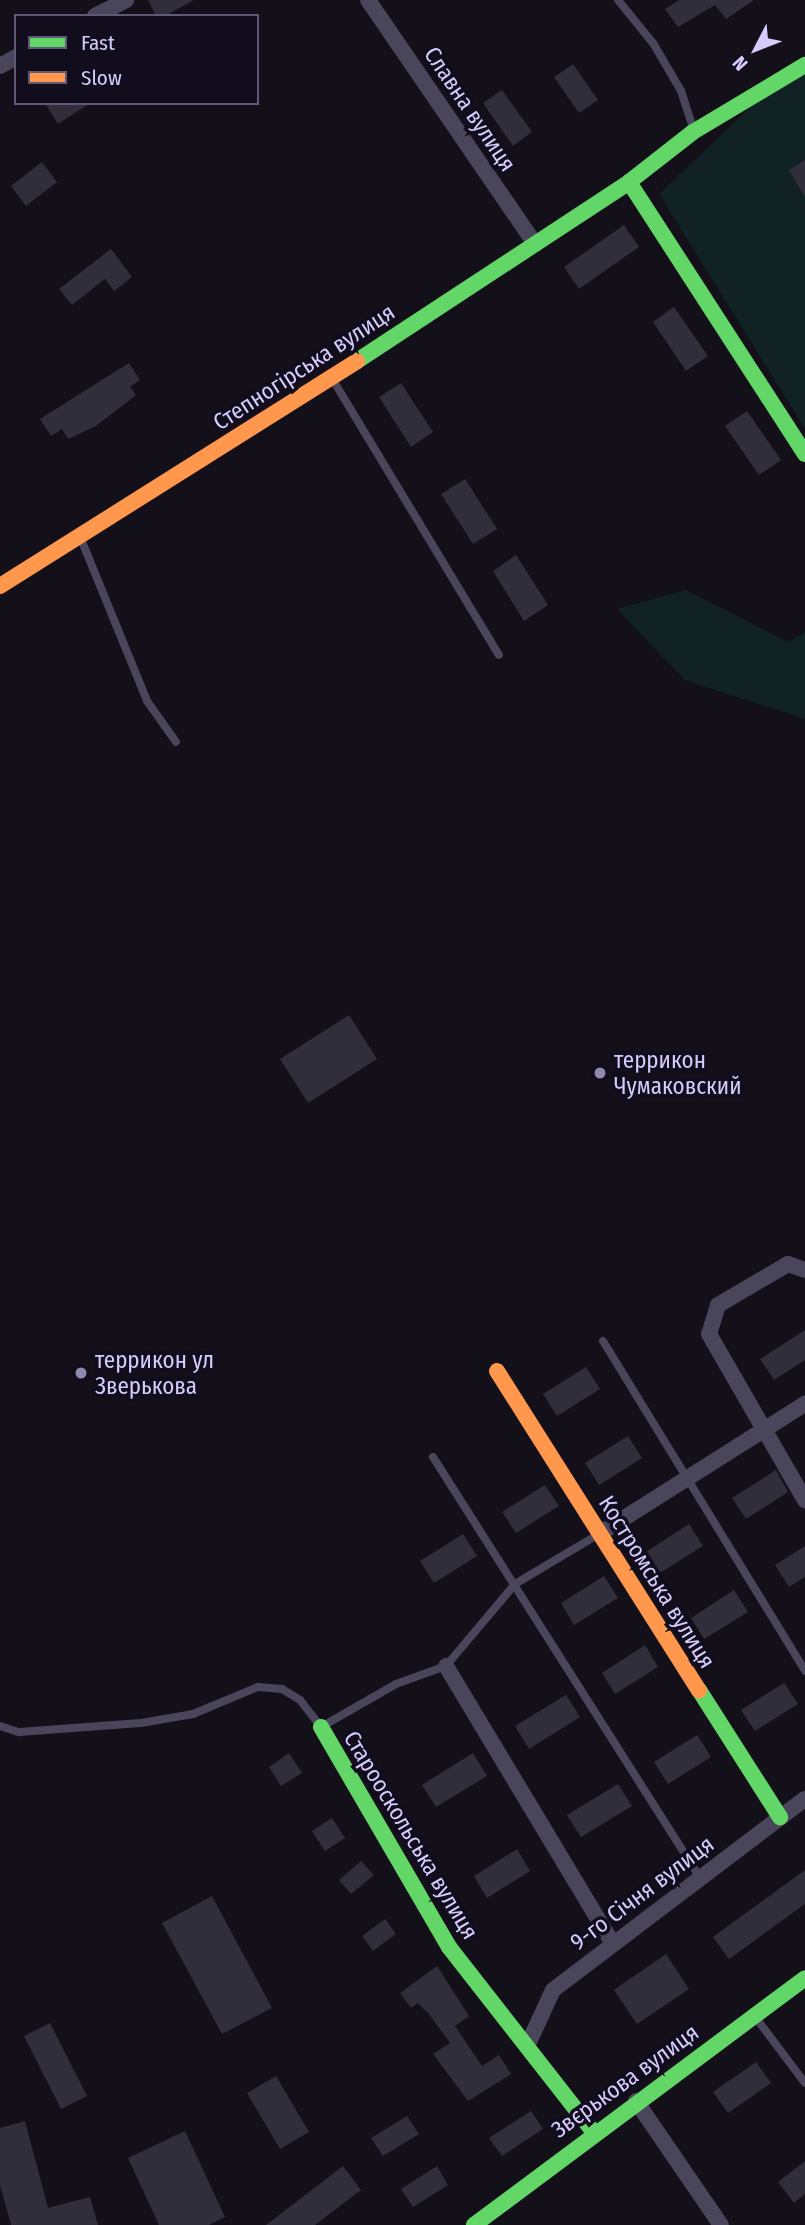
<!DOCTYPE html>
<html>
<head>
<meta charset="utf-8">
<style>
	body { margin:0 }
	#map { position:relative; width:805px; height:2225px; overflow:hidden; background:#13101a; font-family:"Fira Sans Condensed",sans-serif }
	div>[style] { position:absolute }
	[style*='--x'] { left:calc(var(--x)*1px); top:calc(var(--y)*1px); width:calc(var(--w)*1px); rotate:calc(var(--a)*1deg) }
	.green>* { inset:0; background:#102224 }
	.building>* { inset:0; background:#312e3c }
	.lane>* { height:8px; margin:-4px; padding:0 4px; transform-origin:4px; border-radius:4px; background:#49455a }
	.street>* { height:16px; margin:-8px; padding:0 8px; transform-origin:8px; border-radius:8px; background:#49455a }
	.fast>* { height:16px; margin:-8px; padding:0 8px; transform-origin:8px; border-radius:8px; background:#63d668 }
	.slow>* { height:16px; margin:-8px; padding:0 8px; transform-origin:8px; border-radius:8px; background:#ff974d }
	.dots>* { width:19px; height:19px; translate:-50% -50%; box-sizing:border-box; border:4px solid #110d1d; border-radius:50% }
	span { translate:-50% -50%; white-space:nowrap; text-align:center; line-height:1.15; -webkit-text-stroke:7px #110d1d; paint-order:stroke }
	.street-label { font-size:23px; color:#d6ccfc }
	.poi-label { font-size:23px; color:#d6ccfc }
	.left { translate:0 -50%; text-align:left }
	.legend { position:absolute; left:14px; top:14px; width:245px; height:91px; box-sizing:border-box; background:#110d1d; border:2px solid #605976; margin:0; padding:9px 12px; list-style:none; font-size:21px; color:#d6ccfc }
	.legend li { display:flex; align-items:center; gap:14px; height:35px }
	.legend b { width:35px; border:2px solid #605976 }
	.north { position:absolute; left:721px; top:14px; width:70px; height:70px; -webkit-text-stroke:5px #110d1d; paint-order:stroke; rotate:228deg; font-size:19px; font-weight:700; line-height:28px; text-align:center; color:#d6ccfc }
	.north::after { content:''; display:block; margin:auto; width:24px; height:32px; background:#d6ccfc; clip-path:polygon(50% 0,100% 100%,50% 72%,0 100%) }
</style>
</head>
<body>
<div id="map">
	<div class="green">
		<div style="clip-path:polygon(805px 55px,805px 429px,659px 194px)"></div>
		<div style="clip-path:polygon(686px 590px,788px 642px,805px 632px,805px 719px,685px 680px,617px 609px)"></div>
	</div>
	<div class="building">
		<div style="clip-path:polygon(148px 0,194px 0,165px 16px,156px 16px)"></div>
		<div style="clip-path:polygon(679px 0,754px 0,726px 19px,715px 5px,678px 27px,665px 9px)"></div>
		<div style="clip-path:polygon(573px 64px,598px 100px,579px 113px,554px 77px)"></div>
		<div style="clip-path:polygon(502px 90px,532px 132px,513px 146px,483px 103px)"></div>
		<div style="clip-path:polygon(45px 103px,90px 103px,58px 124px)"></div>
		<div style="clip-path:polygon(805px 160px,805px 197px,789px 170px)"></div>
		<div style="clip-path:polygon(42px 162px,57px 182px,26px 206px,11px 186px)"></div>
		<div style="clip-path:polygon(624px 225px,639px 247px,579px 289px,564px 267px)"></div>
		<div style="clip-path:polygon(111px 249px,132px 277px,114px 291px,105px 279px,72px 305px,59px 289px)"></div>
		<div style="clip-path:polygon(674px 307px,708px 356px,686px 371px,653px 322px)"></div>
		<div style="clip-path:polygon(129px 363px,140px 380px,130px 387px,136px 395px,96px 426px,68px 439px,62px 429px,51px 436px,40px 419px)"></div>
		<div style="clip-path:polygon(401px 383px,433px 432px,411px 447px,379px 397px)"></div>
		<div style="clip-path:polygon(747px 411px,781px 460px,759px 475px,725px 426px)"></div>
		<div style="clip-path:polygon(465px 479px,497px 529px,473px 544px,441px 494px)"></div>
		<div style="clip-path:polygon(516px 555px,548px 605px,524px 621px,493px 571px)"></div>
		<div style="clip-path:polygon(349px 1015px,377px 1059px,308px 1103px,280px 1059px)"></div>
		<div style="clip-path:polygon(805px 1330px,805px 1360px,774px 1380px,760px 1359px)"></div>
		<div style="clip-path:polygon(586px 1367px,600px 1389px,557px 1416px,543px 1394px)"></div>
		<div style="clip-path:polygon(628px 1436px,642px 1458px,599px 1485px,585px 1463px)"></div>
		<div style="clip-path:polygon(776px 1470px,788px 1492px,746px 1519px,732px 1498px)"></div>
		<div style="clip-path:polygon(545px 1485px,559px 1506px,516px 1533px,502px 1512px)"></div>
		<div style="clip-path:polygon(689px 1524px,703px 1546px,660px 1573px,646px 1552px)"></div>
		<div style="clip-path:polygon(463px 1534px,477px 1556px,434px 1583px,420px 1561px)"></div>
		<div style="clip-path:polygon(805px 1546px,805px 1577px,789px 1587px,775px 1565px)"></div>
		<div style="clip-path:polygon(604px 1576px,618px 1598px,574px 1625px,561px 1603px)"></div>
		<div style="clip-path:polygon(734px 1590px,748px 1612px,704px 1639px,691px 1618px)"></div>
		<div style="clip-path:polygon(645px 1645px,658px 1667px,615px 1694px,602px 1673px)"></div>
		<div style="clip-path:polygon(784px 1683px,798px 1704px,755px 1731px,741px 1710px)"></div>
		<div style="clip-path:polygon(566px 1695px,580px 1717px,529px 1749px,515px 1726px)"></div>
		<div style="clip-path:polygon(697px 1735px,711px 1757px,668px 1784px,654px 1762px)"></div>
		<div style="clip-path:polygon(289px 1753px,302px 1773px,281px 1786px,269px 1767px)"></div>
		<div style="clip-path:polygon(473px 1753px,487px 1776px,436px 1807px,422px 1785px)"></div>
		<div style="clip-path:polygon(618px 1784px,632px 1806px,581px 1837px,567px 1815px)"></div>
		<div style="clip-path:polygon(332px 1818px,345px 1838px,325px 1851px,312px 1831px)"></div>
		<div style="clip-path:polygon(517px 1849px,530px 1871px,487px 1898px,474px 1876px)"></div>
		<div style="clip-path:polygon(361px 1861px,374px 1875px,351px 1894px,339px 1880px)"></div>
		<div style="clip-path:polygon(805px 1870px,805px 1904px,729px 1959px,713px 1937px)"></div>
		<div style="clip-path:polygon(212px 1896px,272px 2008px,222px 2034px,162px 1923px)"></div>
		<div style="clip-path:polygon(385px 1919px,396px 1934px,373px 1951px,362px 1936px)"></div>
		<div style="clip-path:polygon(666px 1954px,689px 1989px,637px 2024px,614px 1990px)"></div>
		<div style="clip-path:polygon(437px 1966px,469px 2016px,455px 2026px,482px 2066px,499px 2055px,511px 2074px,468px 2101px,433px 2054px,450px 2043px,429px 2014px,418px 2003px,411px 2008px,400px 1993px)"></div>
		<div style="clip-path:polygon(50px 2023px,87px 2096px,61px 2109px,24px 2036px)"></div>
		<div style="clip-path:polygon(756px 2062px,771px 2083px,728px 2113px,713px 2092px)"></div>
		<div style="clip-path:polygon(276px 2076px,309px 2132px,280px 2149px,247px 2093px)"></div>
		<div style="clip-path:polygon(531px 2111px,543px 2129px,502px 2156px,489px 2138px)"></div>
		<div style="clip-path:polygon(407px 2116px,419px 2134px,383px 2156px,371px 2138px)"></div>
		<div style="clip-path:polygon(25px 2121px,48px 2208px,90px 2197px,98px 2225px,11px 2225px,0 2185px,0 2128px)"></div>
		<div style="clip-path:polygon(185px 2131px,225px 2217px,209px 2225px,159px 2225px,128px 2158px)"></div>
		<div style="clip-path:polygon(805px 2161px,805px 2194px,794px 2203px,778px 2182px)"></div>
		<div style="clip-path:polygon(343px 2166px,361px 2190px,315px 2225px,266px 2225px)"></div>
		<div style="clip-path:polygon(437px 2166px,448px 2185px,413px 2207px,401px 2189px)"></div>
	</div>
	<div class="lane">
		<div style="--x:618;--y:0;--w:55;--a:50.9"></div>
		<div style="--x:653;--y:43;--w:56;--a:59.7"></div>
		<div style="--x:681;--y:91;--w:40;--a:72"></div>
		<div style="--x:333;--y:380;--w:321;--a:58.9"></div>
		<div style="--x:81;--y:539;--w:175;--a:67.8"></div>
		<div style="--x:147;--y:701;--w:50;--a:54.7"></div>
		<div style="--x:603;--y:1341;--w:387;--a:58.5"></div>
		<div style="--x:433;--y:1457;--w:499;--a:57.6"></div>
		<div style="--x:0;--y:1726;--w:20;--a:18"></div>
		<div style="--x:19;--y:1732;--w:122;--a:-4.2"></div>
		<div style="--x:141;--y:1723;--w:53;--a:-9.8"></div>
		<div style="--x:193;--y:1714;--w:70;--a:-22.6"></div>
		<div style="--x:258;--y:1687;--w:24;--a:5"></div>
		<div style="--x:282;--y:1689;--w:21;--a:31"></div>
		<div style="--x:300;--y:1700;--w:34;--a:52"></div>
		<div style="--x:321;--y:1727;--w:86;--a:-29.8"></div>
		<div style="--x:396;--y:1684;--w:53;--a:-19.8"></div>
		<div style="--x:446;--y:1666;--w:107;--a:-49.9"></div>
		<div style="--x:515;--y:1584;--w:98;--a:-30.8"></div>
		<div style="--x:756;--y:2018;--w:81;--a:53"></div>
	</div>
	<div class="street">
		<div style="--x:368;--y:0;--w:296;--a:55.6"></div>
		<div style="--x:95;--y:16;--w:35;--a:-27"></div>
		<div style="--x:0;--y:66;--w:18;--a:-29"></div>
		<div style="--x:805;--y:1270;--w:18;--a:-161"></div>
		<div style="--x:788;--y:1264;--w:81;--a:149.6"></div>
		<div style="--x:718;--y:1305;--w:30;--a:107"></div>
		<div style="--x:709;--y:1334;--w:192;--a:60"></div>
		<div style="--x:599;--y:1534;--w:244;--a:-32.3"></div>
		<div style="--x:446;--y:1666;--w:322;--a:59"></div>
		<div style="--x:529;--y:2042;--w:57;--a:-65.2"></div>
		<div style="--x:553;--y:1990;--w:316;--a:-37.2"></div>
		<div style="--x:636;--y:2101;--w:150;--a:55.6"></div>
	</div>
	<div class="fast">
		<div style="--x:629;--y:182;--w:324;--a:57.1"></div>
		<div style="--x:357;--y:361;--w:326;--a:-33.3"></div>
		<div style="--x:629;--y:182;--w:81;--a:-38"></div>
		<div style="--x:693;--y:132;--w:131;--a:-30.9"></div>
		<div style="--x:699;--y:1690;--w:151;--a:57.5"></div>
		<div style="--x:321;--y:1727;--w:255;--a:59.8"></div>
		<div style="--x:449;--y:1947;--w:234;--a:52"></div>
		<div style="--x:474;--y:2225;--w:413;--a:-36.7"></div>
	</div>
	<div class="slow">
		<div style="--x:0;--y:586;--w:422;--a:-32.2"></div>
		<div style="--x:497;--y:1371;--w:378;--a:57.7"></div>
	</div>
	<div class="dots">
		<div style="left:600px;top:1073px;background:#928aad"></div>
		<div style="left:81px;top:1373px;background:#928aad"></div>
	</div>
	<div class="street-label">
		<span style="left:470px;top:109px;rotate:56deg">Славна вулиця</span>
		<span style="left:304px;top:367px;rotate:-33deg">Степногірська вулиця</span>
		<span style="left:657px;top:1582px;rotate:58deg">Костромська вулиця</span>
		<span style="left:411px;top:1835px;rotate:59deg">Старооскольська вулиця</span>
		<span style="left:642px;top:1893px;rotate:-37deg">9-го Січня вулиця</span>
		<span style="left:625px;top:2081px;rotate:-36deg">Звєрькова вулиця</span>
	</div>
	<div class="poi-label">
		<span class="left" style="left:614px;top:1073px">террикон<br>Чумаковский</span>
		<span class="left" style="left:95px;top:1373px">террикон ул<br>Зверькова</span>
	</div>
	<ul class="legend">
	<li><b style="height:9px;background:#63d668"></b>Fast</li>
	<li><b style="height:9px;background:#ff974d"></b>Slow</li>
	</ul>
	<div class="north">N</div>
</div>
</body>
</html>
